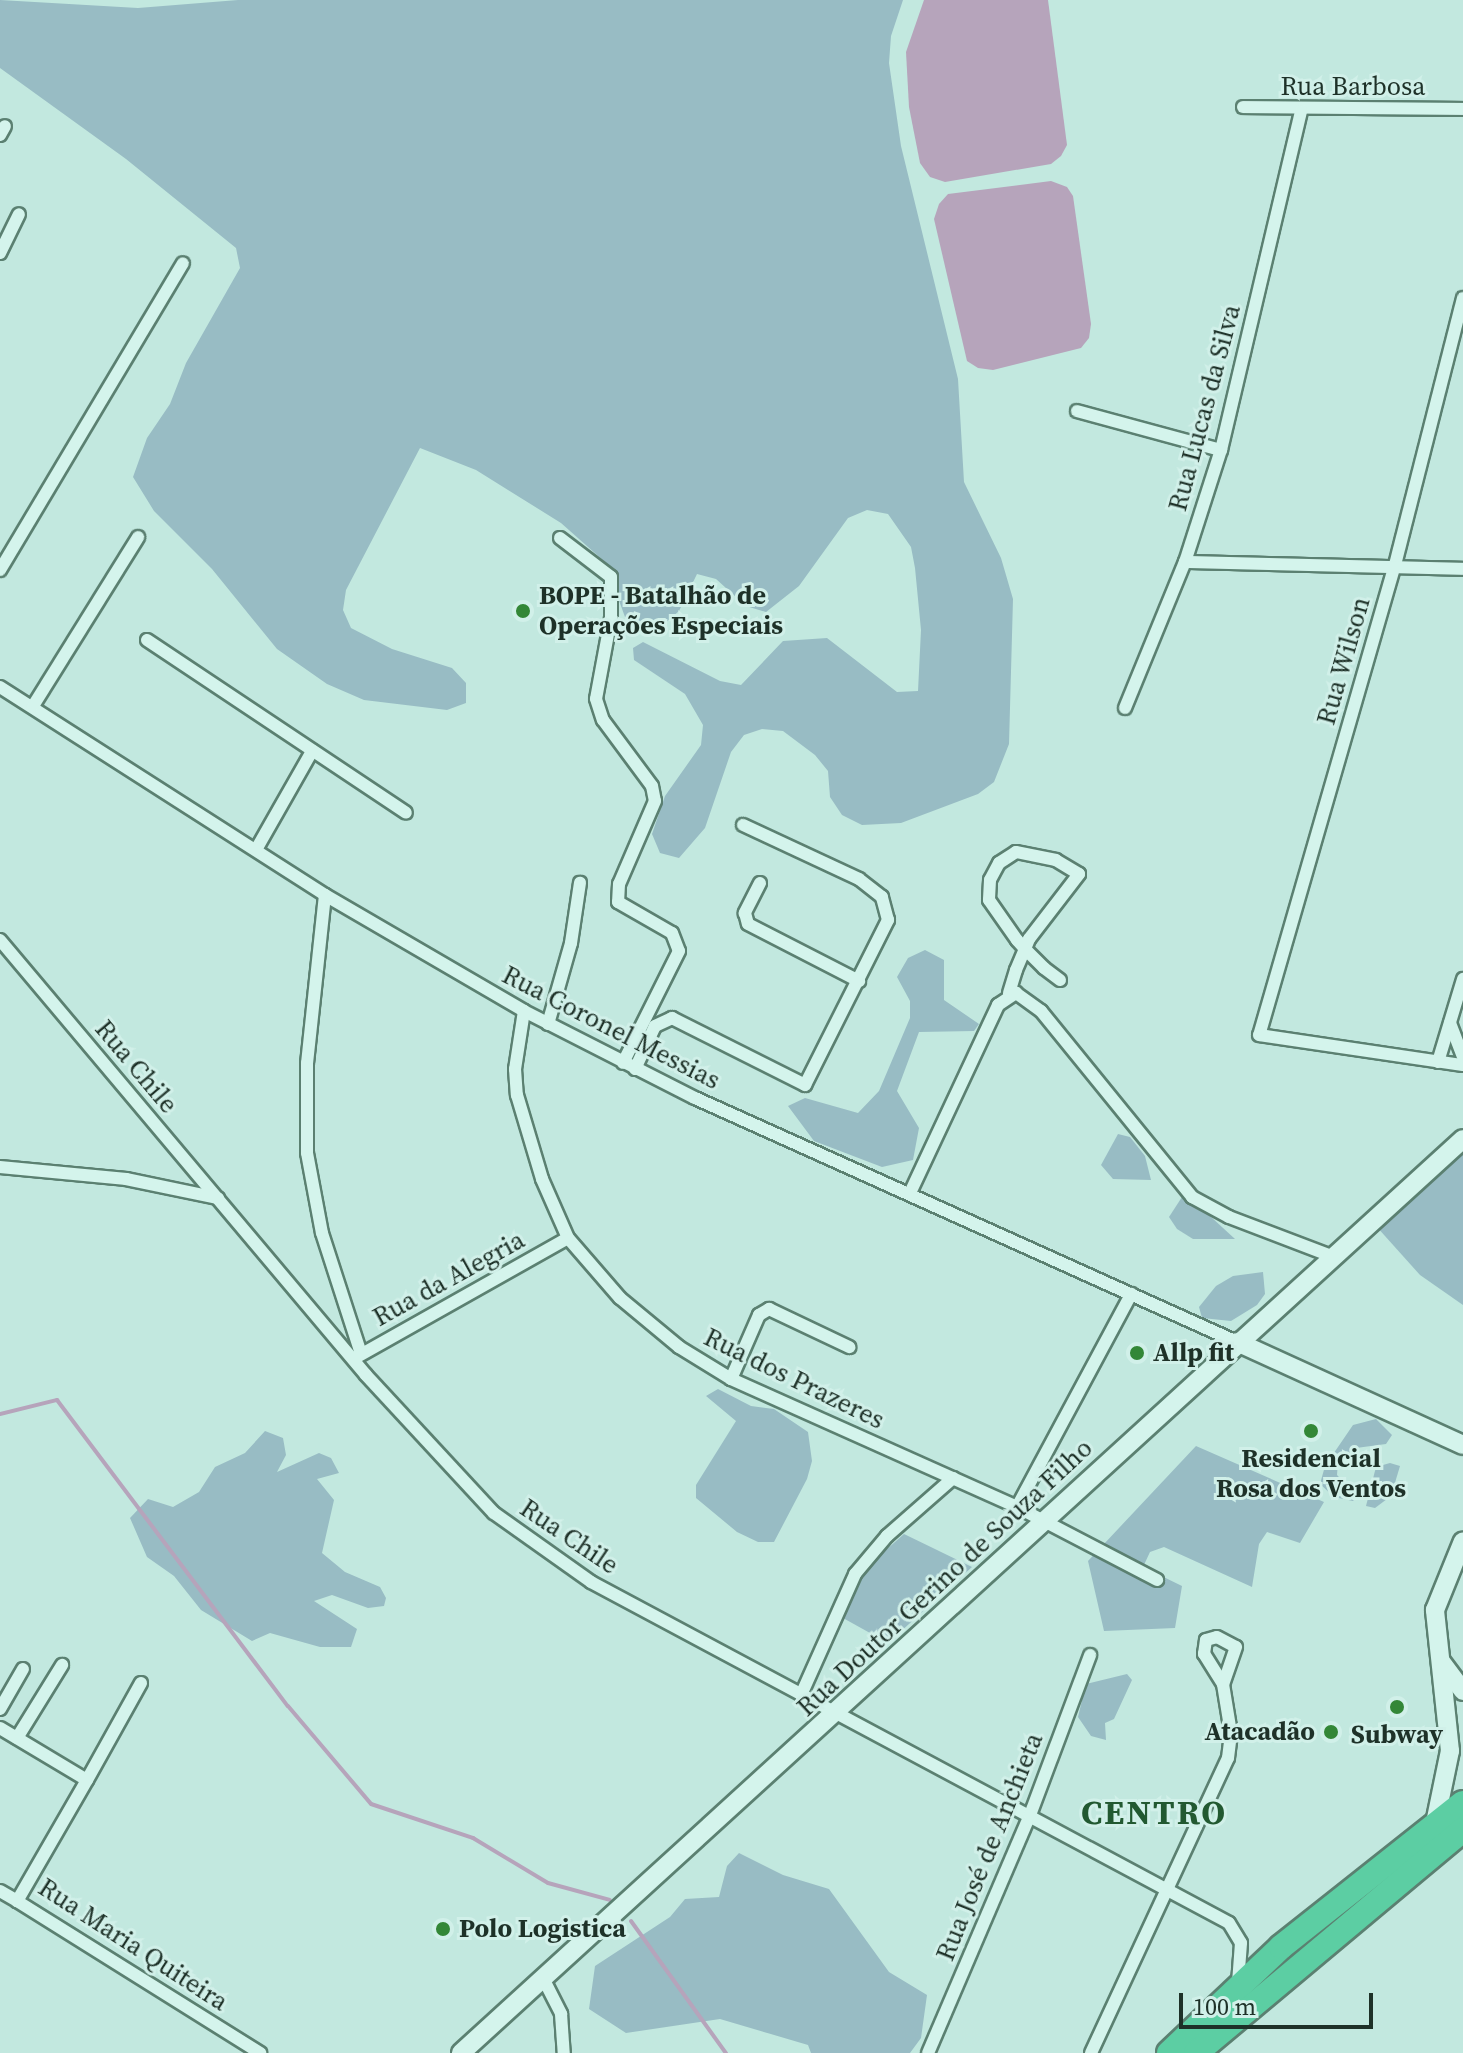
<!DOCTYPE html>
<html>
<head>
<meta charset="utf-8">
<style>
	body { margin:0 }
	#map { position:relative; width:1463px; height:2053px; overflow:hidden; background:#c2e8df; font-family:"Source Serif 4",serif }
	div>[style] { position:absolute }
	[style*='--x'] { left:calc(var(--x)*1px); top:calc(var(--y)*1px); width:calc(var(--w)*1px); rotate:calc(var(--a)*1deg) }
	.green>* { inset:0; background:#98bcc4 }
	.water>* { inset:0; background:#b6a4bb }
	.stream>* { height:4px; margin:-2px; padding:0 2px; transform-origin:2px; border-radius:2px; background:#b6a4bb }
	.roads { filter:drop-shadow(2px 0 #5b8071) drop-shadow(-2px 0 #5b8071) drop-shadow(0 2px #5b8071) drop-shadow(0 -2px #5b8071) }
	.street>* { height:12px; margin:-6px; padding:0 6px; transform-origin:6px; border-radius:6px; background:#d4f4ec }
	.secondary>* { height:18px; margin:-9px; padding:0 9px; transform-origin:9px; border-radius:9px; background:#d4f4ec }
	.highway>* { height:24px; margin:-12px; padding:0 12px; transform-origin:12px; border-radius:12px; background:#5ccea3 }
	.dots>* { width:22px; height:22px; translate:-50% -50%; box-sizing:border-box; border:4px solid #d1f0e9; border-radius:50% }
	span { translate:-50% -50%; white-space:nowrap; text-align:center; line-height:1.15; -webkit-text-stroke:6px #d1f0e9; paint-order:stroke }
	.street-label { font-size:26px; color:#1e3128 }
	.poi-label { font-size:26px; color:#1e3128; font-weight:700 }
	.left { translate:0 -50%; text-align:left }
	.right { translate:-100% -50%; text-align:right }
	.district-label { font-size:34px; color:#225931; font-weight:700; letter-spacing:2px }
	.scale { position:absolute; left:1179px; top:1993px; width:194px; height:36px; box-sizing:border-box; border:4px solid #1e3128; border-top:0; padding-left:10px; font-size:24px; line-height:28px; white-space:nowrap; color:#1e3128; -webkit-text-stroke:6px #d1f0e9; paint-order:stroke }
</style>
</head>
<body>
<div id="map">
	<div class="green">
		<div style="clip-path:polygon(0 0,138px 8px,238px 0,903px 0,891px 36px,889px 63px,901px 146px,958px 379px,964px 482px,1001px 558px,1013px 599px,1009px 744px,994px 782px,978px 794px,901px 823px,862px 825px,842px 815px,830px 797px,828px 771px,815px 755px,783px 731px,762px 729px,744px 735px,731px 752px,705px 828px,679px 858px,660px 853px,652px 834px,665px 796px,701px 745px,703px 725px,685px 694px,634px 660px,633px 648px,643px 642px,720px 681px,741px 685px,783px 641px,827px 638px,897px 692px,918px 691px,921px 630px,915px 568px,911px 547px,888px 514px,867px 510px,848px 518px,799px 586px,766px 612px,746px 606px,716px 579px,697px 574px,679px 611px,663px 625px,643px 626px,625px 617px,605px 562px,561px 523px,476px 470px,420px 448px,346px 590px,343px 610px,351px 628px,392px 649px,452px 668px,466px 683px,466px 703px,447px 710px,364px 700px,327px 684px,277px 649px,212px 569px,154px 511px,133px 477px,147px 438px,170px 404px,186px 363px,240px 268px,236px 248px,126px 159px,0 68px)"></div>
		<div style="clip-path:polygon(925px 950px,944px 960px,944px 1000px,979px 1024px,974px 1031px,919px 1032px,897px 1091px,919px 1128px,913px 1160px,882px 1167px,814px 1141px,788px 1106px,805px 1098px,858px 1113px,879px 1091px,910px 1018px,910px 1001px,897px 977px,908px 958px)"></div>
		<div style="clip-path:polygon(1118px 1134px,1130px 1137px,1145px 1156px,1151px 1180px,1113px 1179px,1101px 1165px)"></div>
		<div style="clip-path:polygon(1463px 1146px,1463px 1305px,1420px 1275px,1376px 1226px)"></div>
		<div style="clip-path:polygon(1182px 1197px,1210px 1216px,1235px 1239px,1193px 1239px,1177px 1229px,1169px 1217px)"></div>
		<div style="clip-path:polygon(1263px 1272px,1265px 1294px,1257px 1305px,1231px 1321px,1202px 1318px,1199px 1307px,1216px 1286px,1233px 1276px)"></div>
		<div style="clip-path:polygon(718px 1389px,751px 1406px,774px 1409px,808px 1432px,812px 1461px,807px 1479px,774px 1542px,758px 1542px,737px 1532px,696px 1498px,696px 1485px,736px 1421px,706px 1396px)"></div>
		<div style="clip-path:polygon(1376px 1419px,1392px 1435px,1386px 1444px,1356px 1448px,1338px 1462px,1337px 1475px,1357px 1496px,1353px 1501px,1334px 1497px,1320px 1484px,1325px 1466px,1353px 1425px)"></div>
		<div style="clip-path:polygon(265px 1431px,283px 1438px,286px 1455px,277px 1472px,319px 1453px,331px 1458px,339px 1473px,317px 1479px,334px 1500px,322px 1553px,345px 1572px,380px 1587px,386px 1598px,384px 1606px,368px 1608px,332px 1595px,314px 1601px,357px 1629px,351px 1647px,320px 1647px,270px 1633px,252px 1641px,201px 1610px,174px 1576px,147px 1557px,130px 1518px,148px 1499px,173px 1507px,199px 1492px,215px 1467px,245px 1453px)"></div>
		<div style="clip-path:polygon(1196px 1446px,1324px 1502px,1300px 1543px,1267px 1532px,1259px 1544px,1252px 1587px,1164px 1547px,1150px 1552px,1143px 1567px,1182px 1586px,1175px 1628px,1104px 1631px,1088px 1561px)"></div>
		<div style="clip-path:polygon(1390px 1463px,1400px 1466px,1391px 1496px,1375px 1508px,1366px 1506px,1376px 1467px)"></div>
		<div style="clip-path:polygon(904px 1534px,972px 1567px,888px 1643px,843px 1618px,868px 1566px)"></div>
		<div style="clip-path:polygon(1127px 1674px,1132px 1680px,1114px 1719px,1105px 1723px,1106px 1740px,1091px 1736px,1078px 1717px,1086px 1684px)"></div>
		<div style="clip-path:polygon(739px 1853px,783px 1875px,829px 1889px,889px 1972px,927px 1995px,921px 2038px,910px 2053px,811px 2053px,808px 2045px,720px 2019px,626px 2033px,589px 2009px,595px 1966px,670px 1917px,685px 1899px,719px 1897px,727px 1866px)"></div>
	</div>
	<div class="water">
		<div style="clip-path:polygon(924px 0,1048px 0,1067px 145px,1061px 156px,1051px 164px,945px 182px,930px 177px,920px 163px,909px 107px,906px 52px)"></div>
		<div style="clip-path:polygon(1051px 181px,1067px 187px,1073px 196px,1091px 324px,1089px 338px,1081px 348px,993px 370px,978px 368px,967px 361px,934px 219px,939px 204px,948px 194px)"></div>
	</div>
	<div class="stream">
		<div style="--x:0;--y:1414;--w:59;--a:-13.8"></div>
		<div style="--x:57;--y:1400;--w:383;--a:53"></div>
		<div style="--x:288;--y:1706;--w:128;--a:49.7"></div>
		<div style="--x:371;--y:1804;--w:108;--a:18.4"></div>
		<div style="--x:473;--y:1838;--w:87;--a:31"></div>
		<div style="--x:548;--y:1883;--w:64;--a:15.3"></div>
		<div style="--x:631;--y:1921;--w:163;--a:54.3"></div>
	</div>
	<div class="roads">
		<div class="street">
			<div style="--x:1243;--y:107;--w:220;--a:0.5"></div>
			<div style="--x:0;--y:135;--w:10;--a:-61"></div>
			<div style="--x:0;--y:253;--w:43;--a:-64"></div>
			<div style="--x:1463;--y:298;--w:279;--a:104.3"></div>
			<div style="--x:1394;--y:568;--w:486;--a:106.1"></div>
			<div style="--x:1259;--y:1035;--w:206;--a:8.4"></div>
			<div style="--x:1077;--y:411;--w:149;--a:15.2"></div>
			<div style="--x:560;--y:538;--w:64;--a:37.4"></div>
			<div style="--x:611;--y:577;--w:41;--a:90"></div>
			<div style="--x:611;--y:618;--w:82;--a:100.5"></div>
			<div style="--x:596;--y:699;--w:22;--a:72"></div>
			<div style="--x:603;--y:720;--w:82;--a:53.4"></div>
			<div style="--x:652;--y:786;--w:15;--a:79"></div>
			<div style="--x:655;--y:801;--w:90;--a:113.4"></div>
			<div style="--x:619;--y:884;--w:18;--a:93"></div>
			<div style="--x:618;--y:902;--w:62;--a:29.9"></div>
			<div style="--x:672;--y:933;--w:19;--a:69"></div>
			<div style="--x:679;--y:951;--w:125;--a:116.6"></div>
			<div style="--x:1185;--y:562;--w:278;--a:1.4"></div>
			<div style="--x:0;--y:570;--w:357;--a:-59.2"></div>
			<div style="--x:147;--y:640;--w:311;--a:33.7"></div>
			<div style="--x:0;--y:687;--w:386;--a:32.6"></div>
			<div style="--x:325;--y:895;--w:230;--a:30.2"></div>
			<div style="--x:524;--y:1011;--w:192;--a:27"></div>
			<div style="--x:695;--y:1098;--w:594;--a:24.24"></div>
			<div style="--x:33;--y:706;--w:199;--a:-58.1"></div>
			<div style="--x:1125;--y:708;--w:158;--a:-67.7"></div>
			<div style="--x:1185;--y:562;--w:118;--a:-72.2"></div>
			<div style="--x:1221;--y:450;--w:348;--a:-76.7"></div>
			<div style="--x:257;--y:848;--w:112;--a:-60.4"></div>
			<div style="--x:760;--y:883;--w:34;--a:117"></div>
			<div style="--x:745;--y:913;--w:11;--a:75"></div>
			<div style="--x:748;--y:924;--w:125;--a:27.2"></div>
			<div style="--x:325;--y:895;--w:169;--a:96.1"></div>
			<div style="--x:307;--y:1063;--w:90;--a:90"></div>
			<div style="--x:307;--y:1153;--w:81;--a:79.4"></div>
			<div style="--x:322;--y:1233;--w:127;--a:72.1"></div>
			<div style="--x:0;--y:940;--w:568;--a:49.92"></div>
			<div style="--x:366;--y:1375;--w:188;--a:47.2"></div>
			<div style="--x:494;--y:1513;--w:119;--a:35.4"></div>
			<div style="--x:591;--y:1582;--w:723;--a:28.12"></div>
			<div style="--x:1229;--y:1923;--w:23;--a:59"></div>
			<div style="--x:1241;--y:1943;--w:40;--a:94.3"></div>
			<div style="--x:1009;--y:993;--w:24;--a:-73"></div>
			<div style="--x:1016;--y:970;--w:23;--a:-67"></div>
			<div style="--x:1025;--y:949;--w:11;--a:-68"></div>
			<div style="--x:1029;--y:939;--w:82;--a:-52.4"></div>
			<div style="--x:1079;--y:874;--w:27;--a:-149"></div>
			<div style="--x:1056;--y:860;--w:41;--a:-168.7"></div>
			<div style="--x:1016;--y:852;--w:20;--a:147"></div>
			<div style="--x:999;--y:863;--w:19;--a:118"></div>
			<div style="--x:990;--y:880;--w:20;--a:93"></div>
			<div style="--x:989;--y:900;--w:49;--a:55"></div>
			<div style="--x:1017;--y:940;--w:12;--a:48"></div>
			<div style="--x:1025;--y:949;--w:27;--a:45"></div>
			<div style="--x:1044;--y:968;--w:20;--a:37"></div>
			<div style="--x:524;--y:1011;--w:59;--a:98.8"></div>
			<div style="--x:515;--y:1069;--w:26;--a:86"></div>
			<div style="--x:517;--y:1095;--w:88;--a:73.4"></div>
			<div style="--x:542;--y:1179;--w:64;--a:66.2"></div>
			<div style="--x:568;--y:1238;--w:79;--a:49.1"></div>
			<div style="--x:620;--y:1298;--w:77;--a:39.7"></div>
			<div style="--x:679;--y:1347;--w:61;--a:31.6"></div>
			<div style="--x:731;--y:1379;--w:313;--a:24.1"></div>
			<div style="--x:1017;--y:1507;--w:158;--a:27.5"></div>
			<div style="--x:1450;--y:1023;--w:36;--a:69"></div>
			<div style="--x:548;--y:1024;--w:84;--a:-74.1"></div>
			<div style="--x:571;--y:943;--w:61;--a:-81.5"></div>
			<div style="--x:1438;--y:1062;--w:87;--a:-73.2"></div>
			<div style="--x:635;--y:1069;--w:47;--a:-65.1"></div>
			<div style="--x:655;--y:1026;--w:19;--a:-25"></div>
			<div style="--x:672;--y:1018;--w:149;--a:26.7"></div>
			<div style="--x:805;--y:1085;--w:185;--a:-63.3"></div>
			<div style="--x:888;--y:920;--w:24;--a:-105"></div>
			<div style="--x:882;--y:897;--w:29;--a:-142"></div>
			<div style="--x:859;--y:879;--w:128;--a:-155"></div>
			<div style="--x:0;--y:1167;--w:127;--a:5.4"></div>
			<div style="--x:126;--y:1179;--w:94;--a:11.7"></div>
			<div style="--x:910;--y:1193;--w:208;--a:-64.9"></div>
			<div style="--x:998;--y:1005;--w:22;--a:-34"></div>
			<div style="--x:1016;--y:993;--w:31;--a:36"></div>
			<div style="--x:1041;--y:1011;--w:240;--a:50.9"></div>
			<div style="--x:1192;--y:1197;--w:42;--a:28.4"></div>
			<div style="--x:1229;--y:1217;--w:112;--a:20.9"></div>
			<div style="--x:355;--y:1358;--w:244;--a:-29.4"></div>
			<div style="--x:731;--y:1379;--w:70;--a:-66.4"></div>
			<div style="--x:759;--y:1315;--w:12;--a:-31"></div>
			<div style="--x:769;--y:1309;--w:89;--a:25.4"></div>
			<div style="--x:1017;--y:1507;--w:242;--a:-61.8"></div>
			<div style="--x:801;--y:1695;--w:133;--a:-65.9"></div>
			<div style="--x:855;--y:1574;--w:50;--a:-49.9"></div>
			<div style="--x:887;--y:1536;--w:88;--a:-41.3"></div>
			<div style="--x:0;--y:1709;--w:46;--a:-60.1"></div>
			<div style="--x:0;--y:1728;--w:101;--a:30.9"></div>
			<div style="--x:87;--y:1780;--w:140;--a:120"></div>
			<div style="--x:17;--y:1901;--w:287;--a:32"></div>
			<div style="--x:17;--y:1738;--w:86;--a:-58.3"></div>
			<div style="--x:87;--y:1780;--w:111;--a:-60.9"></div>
			<div style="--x:0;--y:1891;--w:20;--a:30"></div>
			<div style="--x:544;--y:1980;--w:38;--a:63"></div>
			<div style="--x:561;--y:2014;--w:39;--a:86"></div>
			<div style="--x:928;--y:2053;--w:259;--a:-66.8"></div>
			<div style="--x:1030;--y:1815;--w:171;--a:-69.4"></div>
			<div style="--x:1091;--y:2053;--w:325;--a:-65.1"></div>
			<div style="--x:1228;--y:1758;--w:25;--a:-83"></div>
			<div style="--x:1231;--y:1733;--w:50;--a:-99.3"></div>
			<div style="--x:1223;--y:1684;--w:36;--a:-122"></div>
			<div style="--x:1204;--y:1654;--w:14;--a:-82"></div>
			<div style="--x:1206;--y:1640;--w:11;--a:-15"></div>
			<div style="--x:1217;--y:1637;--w:21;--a:28"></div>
			<div style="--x:1236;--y:1647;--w:39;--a:109"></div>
		</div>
		<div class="secondary">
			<div style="--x:1237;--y:1342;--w:248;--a:24.5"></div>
			<div style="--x:1442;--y:1663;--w:35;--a:53"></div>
			<div style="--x:1434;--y:1828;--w:79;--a:-78.3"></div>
			<div style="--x:1450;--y:1751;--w:142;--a:-96.1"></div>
			<div style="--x:1435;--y:1610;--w:74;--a:-67.9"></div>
			<div style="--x:461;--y:2053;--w:1356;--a:-42.37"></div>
		</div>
		<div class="highway">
			<div style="--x:1169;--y:2053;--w:154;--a:-43.4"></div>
			<div style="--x:1281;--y:1947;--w:232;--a:-38.4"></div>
			<div style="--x:1196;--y:2053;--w:348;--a:-39.9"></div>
		</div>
	</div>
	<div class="dots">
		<div style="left:523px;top:611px;background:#338737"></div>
		<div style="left:1137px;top:1353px;background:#338737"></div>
		<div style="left:1311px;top:1431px;background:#338737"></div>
		<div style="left:1397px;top:1707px;background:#338737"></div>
		<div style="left:1331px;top:1732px;background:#338737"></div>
		<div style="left:443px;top:1929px;background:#338737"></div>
	</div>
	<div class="street-label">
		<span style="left:1353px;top:87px">Rua Barbosa</span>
		<span style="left:1205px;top:408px;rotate:-75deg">Rua Lucas da Silva</span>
		<span style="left:1344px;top:661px;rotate:-74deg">Rua Wilson</span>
		<span style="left:611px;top:1028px;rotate:27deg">Rua Coronel Messias</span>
		<span style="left:136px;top:1067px;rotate:50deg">Rua Chile</span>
		<span style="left:449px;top:1279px;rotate:-29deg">Rua da Alegria</span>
		<span style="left:794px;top:1379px;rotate:26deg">Rua dos Prazeres</span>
		<span style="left:569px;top:1537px;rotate:34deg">Rua Chile</span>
		<span style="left:945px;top:1578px;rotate:-43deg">Rua Doutor Gerino de Souza Filho</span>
		<span style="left:990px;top:1847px;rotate:-68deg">Rua José de Anchieta</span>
		<span style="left:133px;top:1945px;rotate:33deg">Rua Maria Quiteira</span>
	</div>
	<div class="poi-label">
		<span class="left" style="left:539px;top:611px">BOPE - Batalhão de<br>Operações Especiais</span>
		<span class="left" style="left:1153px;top:1353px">Allp fit</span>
		<span style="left:1311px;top:1474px">Residencial<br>Rosa dos Ventos</span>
		<span class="right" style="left:1315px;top:1732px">Atacadão</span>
		<span style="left:1397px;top:1735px">Subway</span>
		<span class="left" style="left:459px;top:1929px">Polo Logistica</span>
	</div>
	<div class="district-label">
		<span style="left:1154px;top:1813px">CENTRO</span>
	</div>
	<div class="scale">100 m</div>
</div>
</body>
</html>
